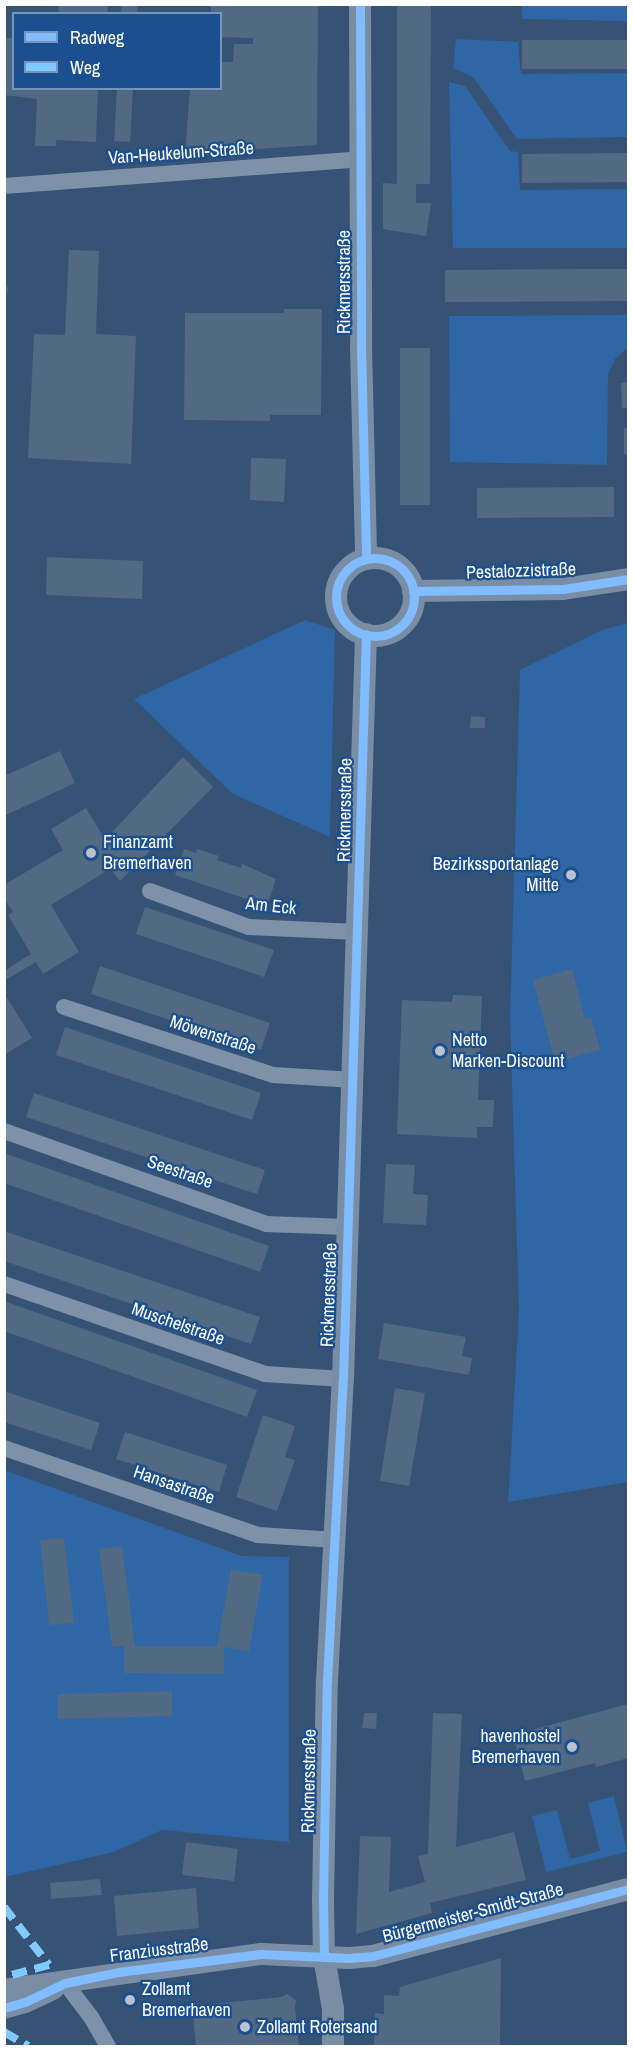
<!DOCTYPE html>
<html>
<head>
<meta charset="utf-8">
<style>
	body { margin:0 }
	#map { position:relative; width:633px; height:2051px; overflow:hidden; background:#365274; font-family:"Archivo Narrow",sans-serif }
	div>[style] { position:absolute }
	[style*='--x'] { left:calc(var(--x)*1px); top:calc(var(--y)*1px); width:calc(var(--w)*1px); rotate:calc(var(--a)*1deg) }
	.green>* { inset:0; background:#2f66a5 }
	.building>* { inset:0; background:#526984 }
	.street>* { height:16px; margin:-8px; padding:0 8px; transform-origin:8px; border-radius:8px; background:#7d92a8 }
	.secondary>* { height:22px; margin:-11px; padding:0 11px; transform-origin:11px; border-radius:11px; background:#798da4 }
	.secondary>.ring { margin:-11px; padding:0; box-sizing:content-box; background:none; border:22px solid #798da4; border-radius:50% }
	.quiet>* { height:8px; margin-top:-4px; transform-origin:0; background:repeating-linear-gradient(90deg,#80caff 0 15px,transparent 0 23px) }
	.cycleway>* { height:9px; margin:-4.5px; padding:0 4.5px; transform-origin:4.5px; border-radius:4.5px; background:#80bcff }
	.cycleway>.ring { margin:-4.5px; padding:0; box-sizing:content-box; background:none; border:9px solid #80bcff; border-radius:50% }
	.dots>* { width:16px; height:16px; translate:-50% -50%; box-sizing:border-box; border:3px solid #1b4f8f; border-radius:50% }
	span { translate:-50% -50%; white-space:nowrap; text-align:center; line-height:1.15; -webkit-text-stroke:4.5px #1b4f8f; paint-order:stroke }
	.street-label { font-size:18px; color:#fff }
	.poi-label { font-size:18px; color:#fff }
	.left { translate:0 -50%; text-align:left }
	.right { translate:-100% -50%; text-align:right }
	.frame { position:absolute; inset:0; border:6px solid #fff; pointer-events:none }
	.legend { position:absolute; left:12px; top:12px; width:210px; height:78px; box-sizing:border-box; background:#1b4f8f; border:2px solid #7695bc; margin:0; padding:8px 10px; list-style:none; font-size:18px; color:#fff }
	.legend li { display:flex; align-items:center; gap:12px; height:30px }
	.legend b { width:30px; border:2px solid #7695bc }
</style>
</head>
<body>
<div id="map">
	<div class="green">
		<div style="clip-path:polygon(522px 5px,628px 5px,628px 21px,522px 19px)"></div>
		<div style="clip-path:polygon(456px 39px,518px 42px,521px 74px,628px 73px,628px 137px,517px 139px,473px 77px,453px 68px)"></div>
		<div style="clip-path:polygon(449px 82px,465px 86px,510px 151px,518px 152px,520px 190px,628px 189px,628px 248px,453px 248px)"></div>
		<div style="clip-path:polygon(628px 315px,628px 347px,615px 359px,608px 374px,607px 465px,450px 462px,449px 316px)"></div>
		<div style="clip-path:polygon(305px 620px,335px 630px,330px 837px,233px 794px,134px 699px)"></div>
		<div style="clip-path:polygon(628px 623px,628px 1482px,508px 1502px,519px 1312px,510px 1017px,520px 670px,602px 630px)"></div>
		<div style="clip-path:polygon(4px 1470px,242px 1556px,289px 1557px,289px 1842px,162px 1830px,114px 1852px,5px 1877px)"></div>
		<div style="clip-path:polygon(614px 1796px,627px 1852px,546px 1872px,532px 1816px,557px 1810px,570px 1859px,600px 1851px,588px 1803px)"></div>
	</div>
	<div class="building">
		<div style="clip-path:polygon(59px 4px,108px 4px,107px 14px,58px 14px)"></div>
		<div style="clip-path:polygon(122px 4px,138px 4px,137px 14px,121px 14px)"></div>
		<div style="clip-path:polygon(318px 4px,317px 145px,185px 154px,190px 88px,220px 88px,220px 62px,233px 62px,234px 44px,253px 44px,253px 38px,220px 37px,220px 14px,211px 14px,211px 5px)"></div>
		<div style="clip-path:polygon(397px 4px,431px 4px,430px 184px,416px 184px,416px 203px,431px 203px,426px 236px,383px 229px,383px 183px,397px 184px)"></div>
		<div style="clip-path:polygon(4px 38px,14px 38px,14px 88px,98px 88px,96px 142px,56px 140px,56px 146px,35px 146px,37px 99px,4px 95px)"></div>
		<div style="clip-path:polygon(522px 40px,628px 40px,628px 69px,522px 69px)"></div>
		<div style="clip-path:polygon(117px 88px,133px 88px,130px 142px,114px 141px)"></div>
		<div style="clip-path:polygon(623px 153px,628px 153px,628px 182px,522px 183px,522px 154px)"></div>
		<div style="clip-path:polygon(69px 250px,99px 251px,96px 334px,136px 336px,131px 464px,28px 458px,34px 334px,65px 335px)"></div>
		<div style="clip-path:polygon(582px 269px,628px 269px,628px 301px,445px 302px,445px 270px)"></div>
		<div style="clip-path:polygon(4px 284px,8px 288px,4px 309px)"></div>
		<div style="clip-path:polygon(284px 309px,322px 309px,321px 415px,270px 415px,270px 421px,184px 420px,185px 313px,284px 313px)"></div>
		<div style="clip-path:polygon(400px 348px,430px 348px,430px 505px,400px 505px)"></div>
		<div style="clip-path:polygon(628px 382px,628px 408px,622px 408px,621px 383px)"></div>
		<div style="clip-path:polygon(624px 428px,628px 428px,628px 454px,624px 454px)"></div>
		<div style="clip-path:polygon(251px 458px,286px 459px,284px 502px,250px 500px)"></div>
		<div style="clip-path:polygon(614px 487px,614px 517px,477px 518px,477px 488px)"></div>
		<div style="clip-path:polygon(47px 557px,143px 561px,142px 599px,46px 595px)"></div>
		<div style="clip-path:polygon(471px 716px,485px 717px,485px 728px,470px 728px)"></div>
		<div style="clip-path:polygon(60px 751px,75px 783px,4px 816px,4px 776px)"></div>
		<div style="clip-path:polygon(183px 757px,213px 787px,120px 881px,110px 869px,51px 905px,79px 952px,43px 974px,36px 962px,4px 981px,4px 971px,31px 954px,8px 915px,13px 912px,4px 898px,4px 885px,63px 850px,51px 829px,86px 808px,107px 843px,115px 836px,112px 832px)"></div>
		<div style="clip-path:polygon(184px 849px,196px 853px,197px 849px,219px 856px,217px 860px,241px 868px,242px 864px,276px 879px,267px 906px,175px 875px)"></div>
		<div style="clip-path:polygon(145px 907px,274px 950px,264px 977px,136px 934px)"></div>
		<div style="clip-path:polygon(100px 966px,270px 1023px,261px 1050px,91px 994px)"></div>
		<div style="clip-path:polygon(572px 969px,585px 1019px,591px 1017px,600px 1050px,555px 1062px,533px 980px)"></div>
		<div style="clip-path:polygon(4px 993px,32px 1038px,4px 1055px)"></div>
		<div style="clip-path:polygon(453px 995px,482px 996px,478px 1100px,494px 1100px,493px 1127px,477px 1127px,477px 1138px,397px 1134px,402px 1000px,452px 1002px)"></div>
		<div style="clip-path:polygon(65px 1027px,261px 1093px,252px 1120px,56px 1055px)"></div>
		<div style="clip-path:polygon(34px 1093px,265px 1170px,257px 1194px,26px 1117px)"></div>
		<div style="clip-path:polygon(4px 1153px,269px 1246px,260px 1272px,4px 1183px)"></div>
		<div style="clip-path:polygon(386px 1164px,415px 1165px,413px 1194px,428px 1195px,426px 1225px,383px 1223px)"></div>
		<div style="clip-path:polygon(4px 1231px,260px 1317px,251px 1344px,4px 1261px)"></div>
		<div style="clip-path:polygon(4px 1301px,257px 1390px,247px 1417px,4px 1331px)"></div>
		<div style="clip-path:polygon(384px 1323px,466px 1337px,462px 1356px,472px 1358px,469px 1375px,378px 1359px)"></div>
		<div style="clip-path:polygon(395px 1388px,425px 1393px,409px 1486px,380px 1481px)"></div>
		<div style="clip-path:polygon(4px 1391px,100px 1423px,91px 1450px,4px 1422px)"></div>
		<div style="clip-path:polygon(263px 1415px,295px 1426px,285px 1457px,295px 1460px,277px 1511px,236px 1497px)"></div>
		<div style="clip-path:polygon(125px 1432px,227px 1465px,219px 1492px,116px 1459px)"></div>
		<div style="clip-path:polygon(64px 1538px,74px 1623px,49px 1625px,40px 1540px)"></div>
		<div style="clip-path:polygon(122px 1546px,135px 1646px,217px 1646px,231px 1569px,263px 1575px,249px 1651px,224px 1647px,224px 1674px,124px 1673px,124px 1646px,112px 1647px,99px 1549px)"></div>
		<div style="clip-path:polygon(172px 1691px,172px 1716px,58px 1719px,58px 1694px)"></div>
		<div style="clip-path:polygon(628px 1704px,628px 1758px,596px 1767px,595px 1763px,525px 1781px,513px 1735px)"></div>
		<div style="clip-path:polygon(364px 1713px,377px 1713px,376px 1729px,362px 1728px)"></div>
		<div style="clip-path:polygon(433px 1713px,462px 1714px,456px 1847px,514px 1832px,526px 1880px,430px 1903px,432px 1913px,356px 1934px,360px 1836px,391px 1837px,389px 1892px,425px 1882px,418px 1856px,428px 1854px)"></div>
		<div style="clip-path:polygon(186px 1842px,238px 1849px,234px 1881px,182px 1875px)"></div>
		<div style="clip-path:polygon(100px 1879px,102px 1895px,51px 1899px,50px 1883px)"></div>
		<div style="clip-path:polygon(196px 1888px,199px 1928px,117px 1936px,114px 1896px)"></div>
		<div style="clip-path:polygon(501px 1958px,500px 2046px,374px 2046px,375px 2013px,384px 2014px,384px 1995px,399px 1996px,400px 1987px)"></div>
		<div style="clip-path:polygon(287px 1994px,296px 2000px,295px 2008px,299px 2046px,196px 2046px,192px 2006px,281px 1997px)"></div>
	</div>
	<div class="street">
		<div style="--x:4;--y:186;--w:357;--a:-4.3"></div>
		<div style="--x:150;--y:891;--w:105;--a:20"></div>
		<div style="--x:249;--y:927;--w:109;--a:2.6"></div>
		<div style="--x:64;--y:1007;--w:220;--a:18"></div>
		<div style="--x:273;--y:1075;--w:81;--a:3.5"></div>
		<div style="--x:4;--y:1131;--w:278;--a:19.5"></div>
		<div style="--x:266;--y:1224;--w:82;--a:2.1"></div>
		<div style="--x:4;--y:1284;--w:276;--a:19"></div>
		<div style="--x:265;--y:1374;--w:78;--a:3.7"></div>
		<div style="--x:4;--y:1448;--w:268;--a:18.9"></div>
		<div style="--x:258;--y:1535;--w:78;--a:3.7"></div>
		<div style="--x:65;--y:1983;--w:43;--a:52.6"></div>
		<div style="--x:91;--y:2017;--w:34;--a:60"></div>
	</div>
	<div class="secondary">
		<div style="--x:360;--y:4;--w:343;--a:89.8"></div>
		<div style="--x:361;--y:347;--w:212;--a:88.6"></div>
		<div class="ring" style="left:336px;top:558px;width:56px;height:56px"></div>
		<div style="--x:413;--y:591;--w:150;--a:-0.8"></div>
		<div style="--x:563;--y:589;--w:66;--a:-8.7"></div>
		<div style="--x:4;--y:1990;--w:260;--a:-8"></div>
		<div style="--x:261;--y:1954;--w:88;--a:2.6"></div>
		<div style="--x:349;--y:1958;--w:24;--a:-5"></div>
		<div style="--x:373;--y:1956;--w:264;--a:-14.7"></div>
		<div style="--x:4;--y:2008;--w:22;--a:-16"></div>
		<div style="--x:25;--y:2002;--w:31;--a:-25"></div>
		<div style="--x:333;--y:2046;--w:37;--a:-90"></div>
		<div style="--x:333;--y:2009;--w:53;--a:-99.8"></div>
		<div style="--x:324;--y:1957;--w:57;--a:-91"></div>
		<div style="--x:323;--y:1900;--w:219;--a:-89"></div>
		<div style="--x:327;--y:1681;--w:302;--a:-87"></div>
		<div style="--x:343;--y:1379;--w:745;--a:-88.23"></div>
	</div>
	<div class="quiet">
		<div style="--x:4;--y:1907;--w:73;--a:52.2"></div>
		<div style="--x:49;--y:1965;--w:47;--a:165.1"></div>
		<div style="--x:4;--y:2032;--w:28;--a:30"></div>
	</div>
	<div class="cycleway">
		<div style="--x:360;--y:4;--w:343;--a:89.8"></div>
		<div style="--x:361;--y:347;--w:212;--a:88.6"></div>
		<div class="ring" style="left:336px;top:558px;width:69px;height:69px"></div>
		<div style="--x:413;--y:591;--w:150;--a:-0.8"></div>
		<div style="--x:563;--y:589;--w:66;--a:-8.7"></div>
		<div style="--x:324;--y:1957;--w:57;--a:-91"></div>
		<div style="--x:323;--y:1900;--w:219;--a:-89"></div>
		<div style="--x:327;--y:1681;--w:302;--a:-87"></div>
		<div style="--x:343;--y:1379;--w:745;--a:-88.23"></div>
		<div style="--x:4;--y:2008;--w:22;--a:-16"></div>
		<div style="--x:25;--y:2002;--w:44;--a:-25.4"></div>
		<div style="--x:65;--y:1983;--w:54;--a:-11.7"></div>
		<div style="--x:118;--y:1972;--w:144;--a:-7.2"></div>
		<div style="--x:261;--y:1954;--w:88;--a:2.6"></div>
		<div style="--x:349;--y:1958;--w:24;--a:-5"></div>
		<div style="--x:373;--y:1956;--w:264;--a:-14.7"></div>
	</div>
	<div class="dots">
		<div style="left:91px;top:853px;background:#b9c2ce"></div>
		<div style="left:571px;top:875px;background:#b9c2ce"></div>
		<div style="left:440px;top:1051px;background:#b9c2ce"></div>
		<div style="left:572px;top:1747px;background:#b9c2ce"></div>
		<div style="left:130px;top:2000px;background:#b9c2ce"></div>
		<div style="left:245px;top:2027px;background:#b9c2ce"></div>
	</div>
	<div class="street-label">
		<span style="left:181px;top:153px;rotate:-4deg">Van-Heukelum-Straße</span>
		<span style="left:344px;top:282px;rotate:-90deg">Rickmersstraße</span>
		<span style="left:521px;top:571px;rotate:-2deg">Pestalozzistraße</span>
		<span style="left:345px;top:810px;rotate:-89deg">Rickmersstraße</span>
		<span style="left:271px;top:906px;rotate:6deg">Am Eck</span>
		<span style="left:213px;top:1035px;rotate:18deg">Möwenstraße</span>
		<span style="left:180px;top:1172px;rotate:19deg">Seestraße</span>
		<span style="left:329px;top:1295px;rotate:-88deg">Rickmersstraße</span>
		<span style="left:178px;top:1324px;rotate:19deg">Muschelstraße</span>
		<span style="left:174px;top:1485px;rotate:19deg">Hansastraße</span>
		<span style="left:309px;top:1781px;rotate:-89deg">Rickmersstraße</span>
		<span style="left:473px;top:1913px;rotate:-15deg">Bürgermeister-Smidt-Straße</span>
		<span style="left:159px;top:1950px;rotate:-7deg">Franziusstraße</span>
	</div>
	<div class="poi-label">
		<span class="left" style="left:103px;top:853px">Finanzamt<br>Bremerhaven</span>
		<span class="right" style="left:559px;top:875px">Bezirkssportanlage<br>Mitte</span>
		<span class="left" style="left:452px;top:1051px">Netto<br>Marken-Discount</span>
		<span class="right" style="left:560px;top:1747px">havenhostel<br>Bremerhaven</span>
		<span class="left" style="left:142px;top:2000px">Zollamt<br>Bremerhaven</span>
		<span class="left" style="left:257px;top:2027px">Zollamt Rotersand</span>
	</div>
	<div class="frame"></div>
	<ul class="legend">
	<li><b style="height:8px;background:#80bcff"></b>Radweg</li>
	<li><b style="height:8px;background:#80caff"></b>Weg</li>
	</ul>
</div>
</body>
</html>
